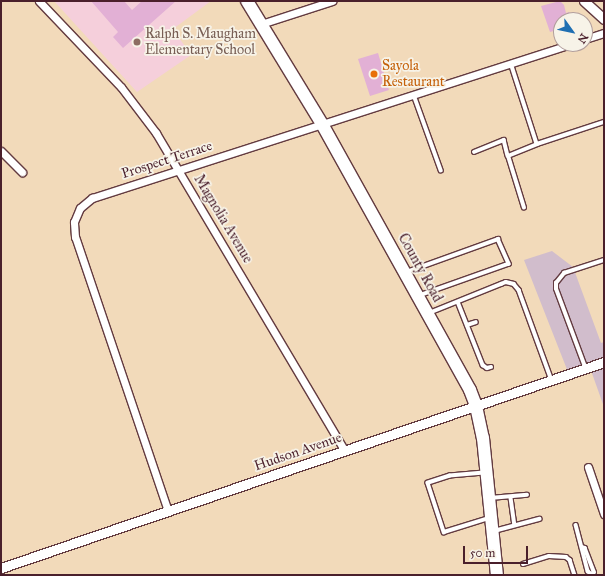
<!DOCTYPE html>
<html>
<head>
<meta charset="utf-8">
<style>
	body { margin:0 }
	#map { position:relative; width:605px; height:576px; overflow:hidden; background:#f2daba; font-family:"IM FELL Great Primer",serif }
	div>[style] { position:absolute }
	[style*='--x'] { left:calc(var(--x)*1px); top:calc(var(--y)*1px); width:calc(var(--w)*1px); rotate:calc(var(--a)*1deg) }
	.built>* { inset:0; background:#f5cfdb }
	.industrial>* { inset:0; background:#d1bdcc }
	.building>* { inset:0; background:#e2b0d5 }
	.roads { filter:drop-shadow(1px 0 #633b40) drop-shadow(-1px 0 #633b40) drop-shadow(0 1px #633b40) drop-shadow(0 -1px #633b40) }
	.service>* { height:3.5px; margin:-1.75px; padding:0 1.75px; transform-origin:1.75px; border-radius:1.75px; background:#fff }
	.minor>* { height:7px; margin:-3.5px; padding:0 3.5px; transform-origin:3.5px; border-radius:3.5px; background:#fff }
	.tertiary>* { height:9px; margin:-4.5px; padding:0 4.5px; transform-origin:4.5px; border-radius:4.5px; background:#fff }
	.primary>* { height:12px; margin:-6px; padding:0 6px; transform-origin:6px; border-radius:6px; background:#fff }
	.dots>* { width:11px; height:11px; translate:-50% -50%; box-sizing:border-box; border:2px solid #f7f3e8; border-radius:50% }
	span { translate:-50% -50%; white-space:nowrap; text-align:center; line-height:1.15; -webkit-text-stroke:3.5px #f7f3e8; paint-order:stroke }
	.education-label { font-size:14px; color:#785e54 }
	.left { translate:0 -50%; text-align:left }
	.food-label { font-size:14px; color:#c56008 }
	.street-label { font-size:14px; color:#4a1f2b }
	.frame { position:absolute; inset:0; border:2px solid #4a1f2b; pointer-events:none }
	.north { position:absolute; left:553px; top:12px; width:40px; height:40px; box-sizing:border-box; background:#f7f3e8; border:1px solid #b29e9c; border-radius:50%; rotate:123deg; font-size:11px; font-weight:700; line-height:16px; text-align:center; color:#4a1f2b }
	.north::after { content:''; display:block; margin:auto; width:14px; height:18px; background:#1f6fb2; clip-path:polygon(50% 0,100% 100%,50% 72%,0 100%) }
	.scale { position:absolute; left:463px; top:546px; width:65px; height:18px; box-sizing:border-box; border:2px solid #4a1f2b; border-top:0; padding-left:5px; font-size:12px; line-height:14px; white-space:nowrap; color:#4a1f2b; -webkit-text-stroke:3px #f7f3e8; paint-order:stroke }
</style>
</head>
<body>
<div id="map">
	<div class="built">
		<div style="clip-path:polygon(54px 1px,211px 1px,173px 29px,191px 55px,137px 92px)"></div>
	</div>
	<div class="industrial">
		<div style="clip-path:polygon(552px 251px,573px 267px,601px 343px,604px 342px,604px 407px,589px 365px,568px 372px,524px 260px)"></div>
	</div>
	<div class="building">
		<div style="clip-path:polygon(91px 1px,124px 1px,132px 10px,142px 1px,176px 1px,123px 48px,113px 37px,118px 32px)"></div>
		<div style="clip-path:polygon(560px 1px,564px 5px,566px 13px,569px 12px,573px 20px,561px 20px,561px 29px,550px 32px,541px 6px)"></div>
		<div style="clip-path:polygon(378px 53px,389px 90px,370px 96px,358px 59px)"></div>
	</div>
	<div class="roads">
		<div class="service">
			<div style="--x:511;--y:63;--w:85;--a:72.2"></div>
			<div style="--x:537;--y:144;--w:71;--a:-18.2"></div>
			<div style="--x:414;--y:95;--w:80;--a:70.2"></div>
			<div style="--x:474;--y:152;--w:32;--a:-22"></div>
			<div style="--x:504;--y:140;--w:16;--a:76"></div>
			<div style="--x:524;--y:208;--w:54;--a:-107.1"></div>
			<div style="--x:508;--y:156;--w:31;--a:-22"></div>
			<div style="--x:407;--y:272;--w:97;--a:-19.9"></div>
			<div style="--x:498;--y:239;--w:27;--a:66"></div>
			<div style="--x:509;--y:264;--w:96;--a:160.4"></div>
			<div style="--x:458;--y:302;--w:68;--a:68.4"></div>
			<div style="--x:483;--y:365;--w:5;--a:37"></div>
			<div style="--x:487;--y:368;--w:4;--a:-14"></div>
			<div style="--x:429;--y:313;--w:78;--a:-21.9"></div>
			<div style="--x:501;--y:284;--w:5;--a:-22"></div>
			<div style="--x:506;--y:282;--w:8;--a:14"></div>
			<div style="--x:514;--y:284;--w:8;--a:50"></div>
			<div style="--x:519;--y:290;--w:94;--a:70"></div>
			<div style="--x:467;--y:325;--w:9;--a:-18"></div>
			<div style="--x:585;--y:367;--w:83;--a:-110.4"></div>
			<div style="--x:556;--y:289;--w:6;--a:-90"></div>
			<div style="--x:556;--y:283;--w:13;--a:-51"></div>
			<div style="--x:564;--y:273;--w:42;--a:-18"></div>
			<div style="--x:484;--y:473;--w:34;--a:175"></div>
			<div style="--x:450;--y:476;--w:23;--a:162"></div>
			<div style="--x:428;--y:483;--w:52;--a:71.9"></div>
			<div style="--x:444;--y:532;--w:47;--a:-17.3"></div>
			<div style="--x:490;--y:498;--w:37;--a:-5"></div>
			<div style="--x:511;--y:498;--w:27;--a:82"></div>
			<div style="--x:576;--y:525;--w:48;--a:75.4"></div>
			<div style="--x:588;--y:571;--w:6;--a:45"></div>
			<div style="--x:494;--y:531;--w:47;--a:-14.9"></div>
			<div style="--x:582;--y:547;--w:3;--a:18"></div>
			<div style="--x:585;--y:548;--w:26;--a:69"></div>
			<div style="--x:594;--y:572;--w:3;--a:108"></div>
			<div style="--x:523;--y:564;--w:27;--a:-17"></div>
			<div style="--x:549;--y:556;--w:17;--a:3"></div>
			<div style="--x:566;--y:557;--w:5;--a:37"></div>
			<div style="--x:570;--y:560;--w:16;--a:72"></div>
		</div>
		<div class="minor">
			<div style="--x:39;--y:1;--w:119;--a:46.4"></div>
			<div style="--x:121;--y:87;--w:58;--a:52.7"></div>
			<div style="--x:156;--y:133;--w:370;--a:59.3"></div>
			<div style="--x:261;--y:24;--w:75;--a:-17.9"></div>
			<div style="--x:585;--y:39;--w:20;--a:-18"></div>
			<div style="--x:1;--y:151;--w:30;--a:45"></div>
			<div style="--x:588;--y:467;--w:50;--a:71.2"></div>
			<div style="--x:168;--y:511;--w:289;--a:-108.7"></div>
			<div style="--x:75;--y:237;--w:15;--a:-94"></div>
			<div style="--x:74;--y:222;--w:15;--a:-67"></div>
			<div style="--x:80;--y:208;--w:16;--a:-40"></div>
			<div style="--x:92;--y:198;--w:503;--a:-17.82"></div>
		</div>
		<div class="tertiary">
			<div style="--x:584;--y:1;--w:27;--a:42"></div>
			<div style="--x:1;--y:568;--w:637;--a:-18.86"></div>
		</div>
		<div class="primary">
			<div style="--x:247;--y:1;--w:144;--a:58.6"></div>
			<div style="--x:322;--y:124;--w:304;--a:60.9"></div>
			<div style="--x:470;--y:390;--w:17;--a:69"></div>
			<div style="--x:476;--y:406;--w:33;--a:78"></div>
			<div style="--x:483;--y:438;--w:138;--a:84.2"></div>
		</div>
	</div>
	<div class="dots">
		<div style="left:137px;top:42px;background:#8d6e63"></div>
		<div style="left:374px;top:74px;background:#e8710a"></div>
	</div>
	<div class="education-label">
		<span class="left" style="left:145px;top:42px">Ralph S. Maugham<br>Elementary School</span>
	</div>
	<div class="food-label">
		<span class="left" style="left:382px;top:74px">Sayola<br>Restaurant</span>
	</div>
	<div class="street-label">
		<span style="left:167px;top:160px;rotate:-18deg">Prospect Terrace</span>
		<span style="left:223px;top:219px;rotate:59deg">Magnolia Avenue</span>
		<span style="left:420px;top:268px;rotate:61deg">County Road</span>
		<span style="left:298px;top:452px;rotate:-19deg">Hudson Avenue</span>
	</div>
	<div class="frame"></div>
	<div class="north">N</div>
	<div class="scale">50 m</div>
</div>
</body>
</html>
